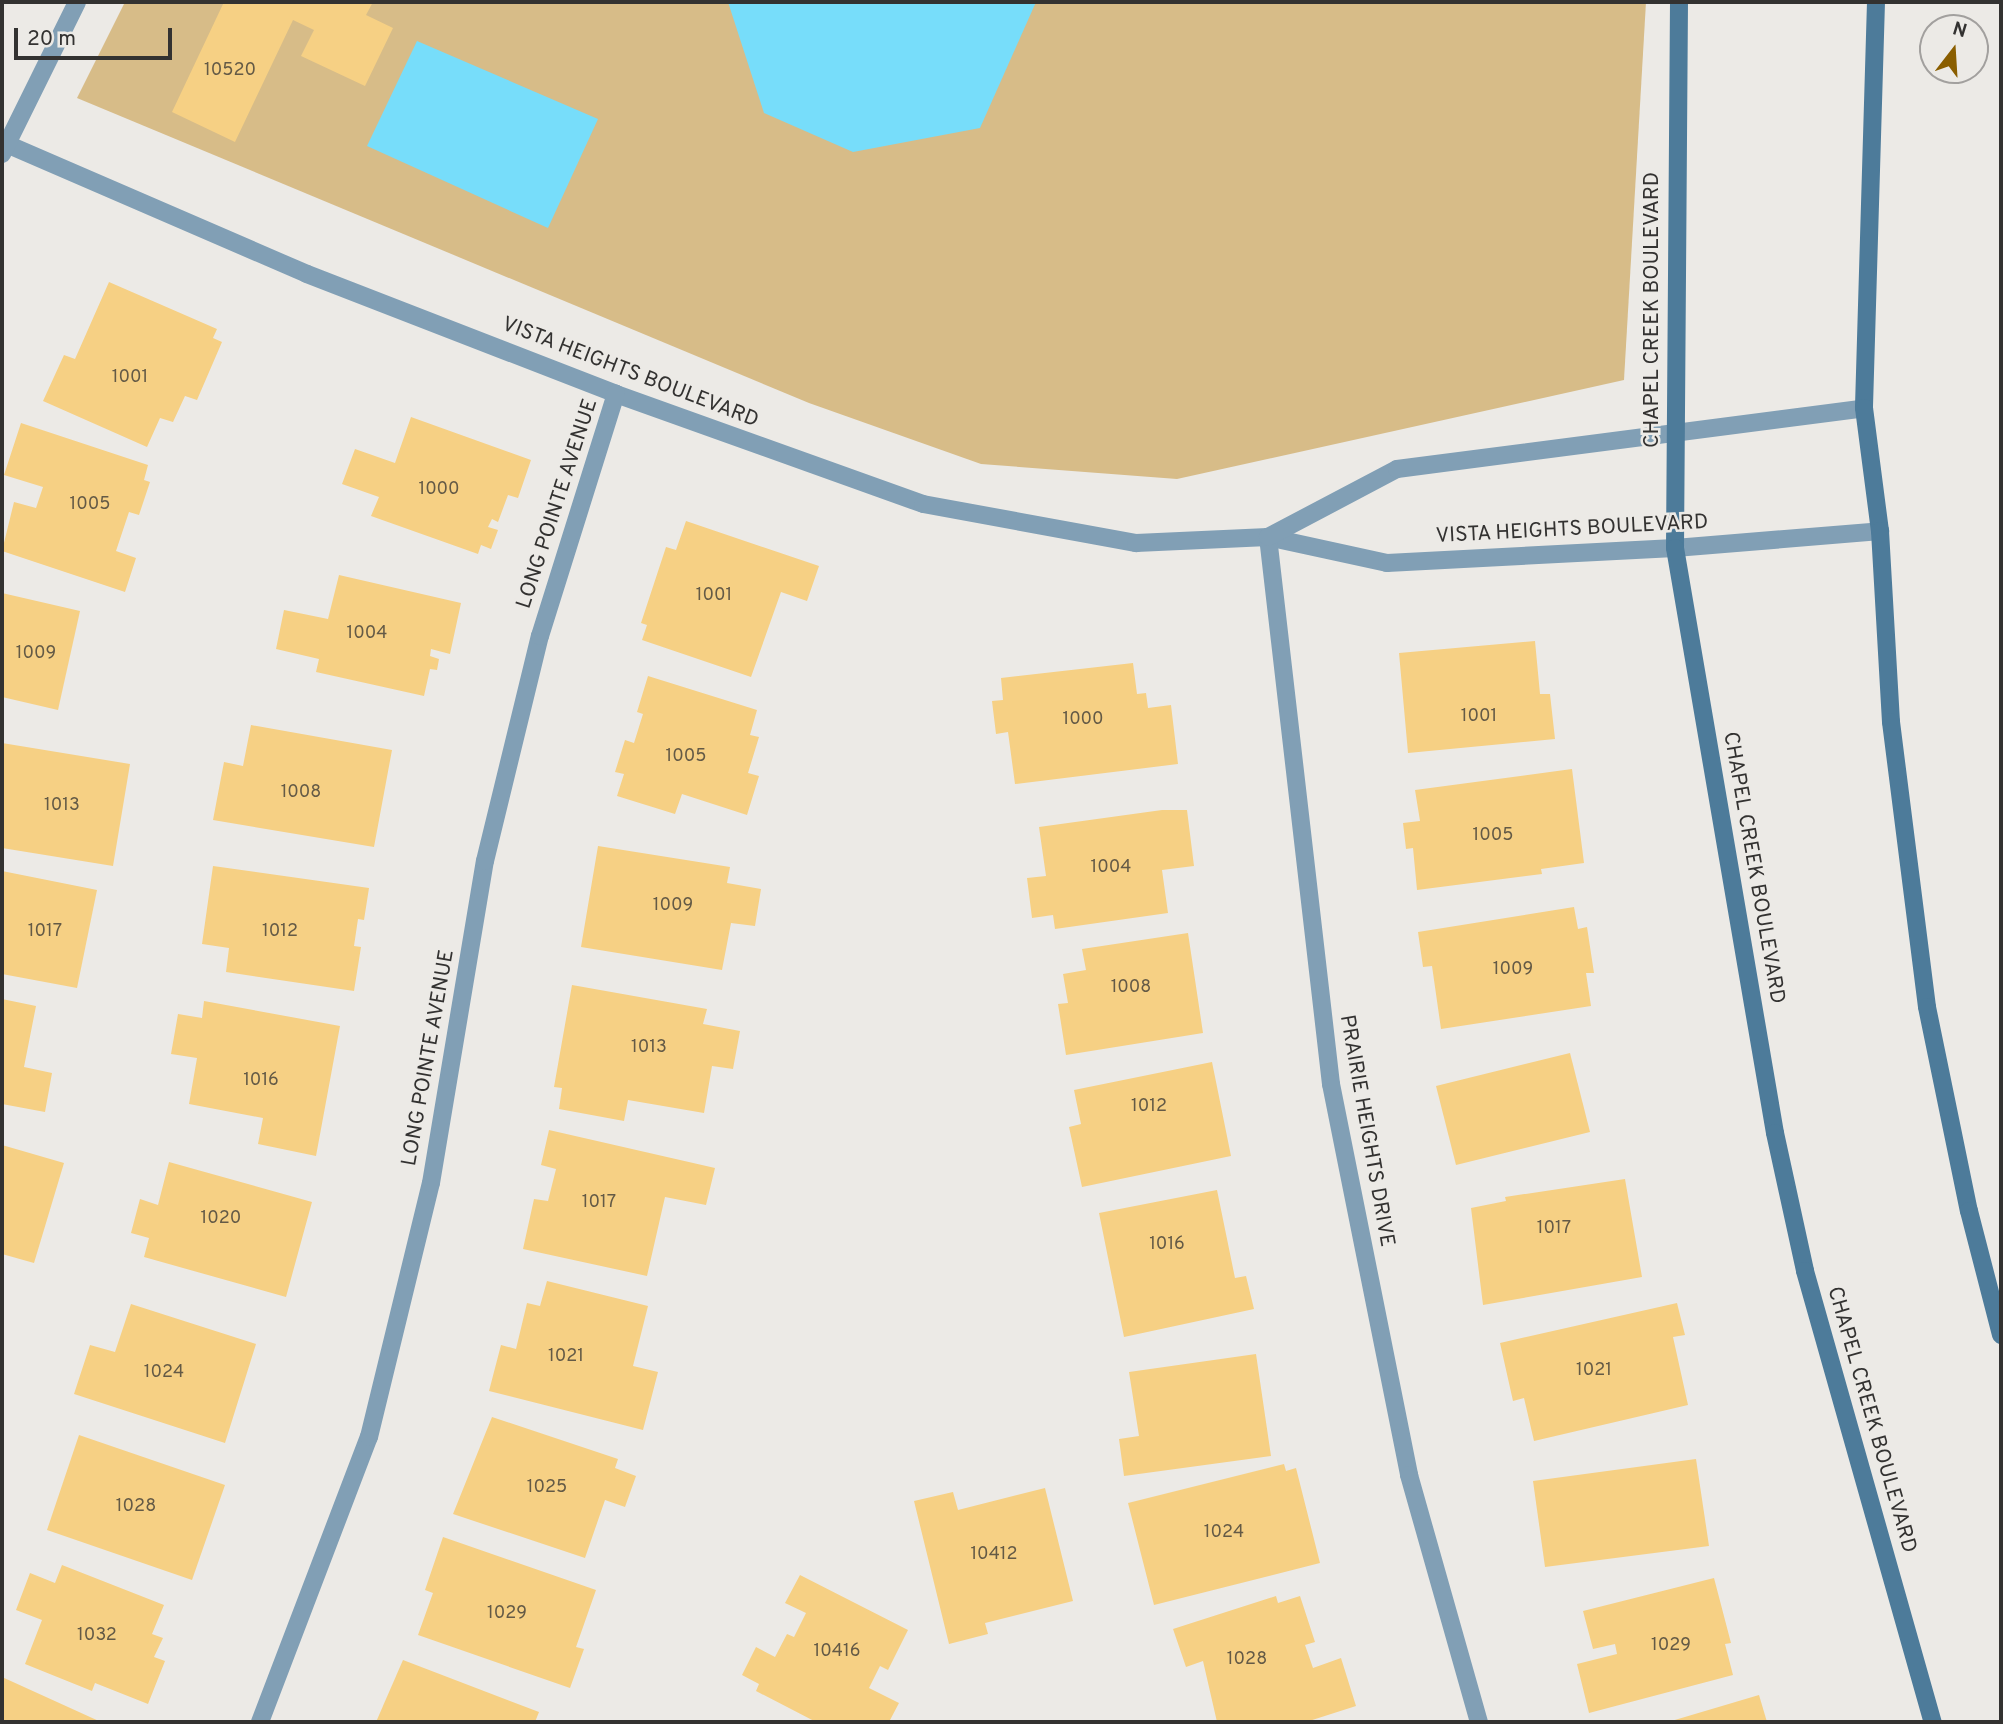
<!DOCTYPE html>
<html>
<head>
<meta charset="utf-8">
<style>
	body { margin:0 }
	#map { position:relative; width:2003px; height:1724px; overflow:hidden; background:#eceae6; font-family:Overpass,sans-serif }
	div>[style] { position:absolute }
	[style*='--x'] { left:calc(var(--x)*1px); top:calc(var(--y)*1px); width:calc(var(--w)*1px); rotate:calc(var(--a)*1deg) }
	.green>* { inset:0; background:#d7bc88 }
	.water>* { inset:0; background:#77ddfa }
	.building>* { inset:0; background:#f6d084 }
	.street>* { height:18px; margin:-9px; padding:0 9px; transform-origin:9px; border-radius:9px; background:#819fb5 }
	.secondary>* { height:18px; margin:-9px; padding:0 9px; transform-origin:9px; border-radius:9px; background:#4d7b9a }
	span { translate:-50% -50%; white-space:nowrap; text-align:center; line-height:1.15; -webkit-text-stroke:5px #eceae6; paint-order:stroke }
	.number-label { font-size:18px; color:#645a46 }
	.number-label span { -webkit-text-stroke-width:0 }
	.street-label { font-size:21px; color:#333231 }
	.frame { position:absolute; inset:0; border:4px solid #333231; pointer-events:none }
	.north { position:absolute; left:1919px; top:14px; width:70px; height:70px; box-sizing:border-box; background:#eceae6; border:2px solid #a2a09e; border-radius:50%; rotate:17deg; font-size:19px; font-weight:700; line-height:28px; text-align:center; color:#333231 }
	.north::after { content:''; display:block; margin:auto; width:24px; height:32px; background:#8a5e00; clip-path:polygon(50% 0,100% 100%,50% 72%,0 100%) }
	.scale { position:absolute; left:14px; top:28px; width:158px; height:32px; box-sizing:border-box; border:4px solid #333231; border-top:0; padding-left:9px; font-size:21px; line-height:24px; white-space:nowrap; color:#333231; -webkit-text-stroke:5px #eceae6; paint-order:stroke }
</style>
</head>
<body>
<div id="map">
	<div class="green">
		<div style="clip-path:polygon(125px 2px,1646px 2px,1624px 380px,1177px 479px,981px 464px,809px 403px,77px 98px)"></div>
	</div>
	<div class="water">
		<div style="clip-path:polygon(728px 2px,1036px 2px,980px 128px,853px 152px,764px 113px)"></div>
		<div style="clip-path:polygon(417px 41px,598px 119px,548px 228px,367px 146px)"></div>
	</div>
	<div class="building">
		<div style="clip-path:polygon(224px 2px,373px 2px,366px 15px,393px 28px,365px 86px,301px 56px,314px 30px,293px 20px,235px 142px,172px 112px)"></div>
		<div style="clip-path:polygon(109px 282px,217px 329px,213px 338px,222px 342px,197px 400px,185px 396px,173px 422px,160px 418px,147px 447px,43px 401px,64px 355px,75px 359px)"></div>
		<div style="clip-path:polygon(411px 417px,531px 460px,518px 498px,508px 495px,498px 522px,492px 519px,488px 527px,498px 530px,491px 549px,481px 545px,478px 554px,371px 516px,379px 497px,342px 484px,355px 449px,395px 463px)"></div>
		<div style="clip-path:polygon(21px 423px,148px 465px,144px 480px,150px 482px,139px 515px,129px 512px,116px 551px,136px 558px,125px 592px,2px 551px,14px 502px,36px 508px,43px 487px,4px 475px)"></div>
		<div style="clip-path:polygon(686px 521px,819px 566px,807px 601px,781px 592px,751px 677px,642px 640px,647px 625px,641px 623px,666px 547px,676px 550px)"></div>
		<div style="clip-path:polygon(339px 575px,461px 603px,450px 654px,431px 649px,430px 656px,439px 659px,437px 670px,430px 669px,424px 696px,316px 672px,319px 659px,276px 649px,284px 610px,328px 619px)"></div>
		<div style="clip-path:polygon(2px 593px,80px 611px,58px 710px,2px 697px)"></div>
		<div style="clip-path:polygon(1535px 641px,1540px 694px,1550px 694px,1555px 739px,1408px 753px,1399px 653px)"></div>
		<div style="clip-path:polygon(1133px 663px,1137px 694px,1146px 693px,1148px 708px,1171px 705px,1178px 764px,1015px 784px,1008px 732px,996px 734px,992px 701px,1003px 700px,1001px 678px)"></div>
		<div style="clip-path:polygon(648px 676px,757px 710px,750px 735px,759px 737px,748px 773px,759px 776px,747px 815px,682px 794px,675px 814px,617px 796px,624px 774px,615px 772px,625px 740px,634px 743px,643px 714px,637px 712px)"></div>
		<div style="clip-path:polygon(251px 725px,392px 750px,374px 847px,213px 820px,224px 762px,243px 766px)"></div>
		<div style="clip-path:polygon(2px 743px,130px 764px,113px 866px,2px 848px)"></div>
		<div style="clip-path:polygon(1572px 769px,1584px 863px,1541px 869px,1542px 874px,1417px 890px,1413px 848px,1406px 849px,1403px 823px,1420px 821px,1415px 790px)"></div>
		<div style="clip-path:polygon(1162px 810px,1187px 810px,1194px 866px,1162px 870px,1168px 913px,1055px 929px,1053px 915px,1032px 918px,1027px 878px,1046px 876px,1039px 827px)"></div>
		<div style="clip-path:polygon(598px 846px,730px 867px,727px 883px,761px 889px,755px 926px,731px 923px,722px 970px,581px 947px)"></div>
		<div style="clip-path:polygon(213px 866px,369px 888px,364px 920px,358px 919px,354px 946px,361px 947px,354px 991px,226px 972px,229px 948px,202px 944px)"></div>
		<div style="clip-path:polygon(2px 871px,97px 890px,77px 988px,2px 974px)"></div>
		<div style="clip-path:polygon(1574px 907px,1578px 929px,1587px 927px,1594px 973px,1586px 973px,1591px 1006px,1441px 1029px,1432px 966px,1423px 967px,1418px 932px)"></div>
		<div style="clip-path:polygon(1188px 933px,1203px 1033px,1066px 1055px,1058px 1004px,1068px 1003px,1063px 974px,1086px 970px,1082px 949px)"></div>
		<div style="clip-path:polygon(572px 985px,707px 1009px,703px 1024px,740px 1031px,733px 1069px,712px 1066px,704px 1113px,628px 1100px,624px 1121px,559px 1109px,562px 1088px,554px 1087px)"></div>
		<div style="clip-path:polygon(2px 999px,36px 1006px,24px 1067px,52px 1073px,45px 1112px,2px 1104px)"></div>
		<div style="clip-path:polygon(204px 1001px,340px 1026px,316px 1156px,258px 1144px,263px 1118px,189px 1104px,197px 1058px,171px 1054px,178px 1014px,202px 1018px)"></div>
		<div style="clip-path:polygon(1570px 1053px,1590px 1132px,1456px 1165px,1436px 1086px)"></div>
		<div style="clip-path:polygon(1212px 1062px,1231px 1156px,1082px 1187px,1069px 1127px,1081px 1124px,1074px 1090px)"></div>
		<div style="clip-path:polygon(549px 1130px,715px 1168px,706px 1205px,665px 1197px,647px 1276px,523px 1249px,534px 1199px,548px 1201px,556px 1169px,541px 1165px)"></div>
		<div style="clip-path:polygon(2px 1145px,64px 1163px,34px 1263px,2px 1254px)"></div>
		<div style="clip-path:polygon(169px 1162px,312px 1202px,286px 1297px,144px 1257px,149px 1238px,131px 1233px,140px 1199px,158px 1205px)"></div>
		<div style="clip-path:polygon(1625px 1179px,1642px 1277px,1483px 1305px,1471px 1208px,1506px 1201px,1505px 1197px)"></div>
		<div style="clip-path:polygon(1217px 1190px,1235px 1278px,1246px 1276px,1254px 1309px,1124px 1337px,1099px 1213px)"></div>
		<div style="clip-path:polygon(547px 1281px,648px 1306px,633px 1366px,658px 1372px,643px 1430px,489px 1391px,501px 1345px,516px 1349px,527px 1303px,540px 1306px)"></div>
		<div style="clip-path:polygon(1677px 1303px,1685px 1335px,1673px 1337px,1688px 1405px,1534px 1441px,1524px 1398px,1513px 1401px,1500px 1343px)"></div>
		<div style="clip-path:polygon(131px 1304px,256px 1344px,225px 1443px,74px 1394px,90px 1345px,115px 1352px)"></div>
		<div style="clip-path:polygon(1256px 1354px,1271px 1456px,1124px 1476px,1119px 1439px,1139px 1436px,1129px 1372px)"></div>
		<div style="clip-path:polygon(492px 1417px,618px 1459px,615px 1468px,636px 1476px,625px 1507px,605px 1500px,585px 1558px,453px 1514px)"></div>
		<div style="clip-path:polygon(79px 1435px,225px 1485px,192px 1580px,47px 1530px)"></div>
		<div style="clip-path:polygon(1696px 1459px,1709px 1546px,1545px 1567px,1533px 1481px)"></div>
		<div style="clip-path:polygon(1284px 1464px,1286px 1471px,1296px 1468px,1320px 1563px,1154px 1605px,1128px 1503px)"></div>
		<div style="clip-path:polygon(1045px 1488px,1073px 1601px,985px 1623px,988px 1634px,949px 1644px,914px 1501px,953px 1492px,958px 1510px)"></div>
		<div style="clip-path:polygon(443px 1537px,596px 1590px,576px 1647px,584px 1649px,570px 1688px,418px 1635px,433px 1593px,425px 1590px)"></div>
		<div style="clip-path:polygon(62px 1565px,164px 1605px,152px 1634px,163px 1638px,154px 1657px,165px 1661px,148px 1704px,95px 1683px,92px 1691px,25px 1664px,42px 1620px,16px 1610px,30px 1573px,55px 1583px)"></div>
		<div style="clip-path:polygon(800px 1575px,908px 1630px,888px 1670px,880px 1666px,869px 1688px,899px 1703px,889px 1722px,816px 1722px,756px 1691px,759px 1684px,742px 1675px,756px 1647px,775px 1657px,787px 1634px,794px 1637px,806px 1613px,785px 1603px)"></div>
		<div style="clip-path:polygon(1714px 1578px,1731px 1643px,1725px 1644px,1733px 1675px,1589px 1713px,1577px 1664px,1617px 1654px,1615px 1644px,1593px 1649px,1583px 1611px)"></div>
		<div style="clip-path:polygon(1276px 1596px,1278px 1603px,1300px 1596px,1315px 1642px,1305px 1645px,1313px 1668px,1341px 1658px,1356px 1706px,1306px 1722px,1217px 1722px,1203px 1661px,1186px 1667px,1173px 1629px)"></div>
		<div style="clip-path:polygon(403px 1660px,539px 1712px,535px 1722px,376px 1722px)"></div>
		<div style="clip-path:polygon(2px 1677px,101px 1722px,2px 1722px)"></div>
		<div style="clip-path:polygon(1759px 1695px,1767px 1722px,1668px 1722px)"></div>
	</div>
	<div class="street">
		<div style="--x:2;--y:142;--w:332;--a:23.4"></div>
		<div style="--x:307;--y:274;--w:331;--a:21.2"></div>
		<div style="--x:616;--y:394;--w:326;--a:19.7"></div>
		<div style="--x:923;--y:504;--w:217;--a:10.4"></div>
		<div style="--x:1136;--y:543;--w:132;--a:-2.6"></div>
		<div style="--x:1268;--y:537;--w:122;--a:12.3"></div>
		<div style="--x:1387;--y:563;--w:288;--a:-3"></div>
		<div style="--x:1675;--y:548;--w:206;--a:-4.7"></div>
		<div style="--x:2;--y:154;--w:169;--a:-63.7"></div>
		<div style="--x:1268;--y:537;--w:551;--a:83.43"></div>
		<div style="--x:1331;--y:1084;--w:399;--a:78.7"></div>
		<div style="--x:1409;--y:1475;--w:257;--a:74.2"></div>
		<div style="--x:1268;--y:537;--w:146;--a:-27.8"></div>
		<div style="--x:1397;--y:469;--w:471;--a:-7.4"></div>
		<div style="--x:260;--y:1722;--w:305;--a:-69.1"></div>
		<div style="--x:369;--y:1437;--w:261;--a:-76.3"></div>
		<div style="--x:431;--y:1183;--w:326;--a:-80.5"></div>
		<div style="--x:485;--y:861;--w:232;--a:-76.3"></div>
		<div style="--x:540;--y:636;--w:254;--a:-72.6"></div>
	</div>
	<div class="secondary">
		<div style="--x:1679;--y:2;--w:546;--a:90.42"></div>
		<div style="--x:1675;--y:548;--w:593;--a:80.3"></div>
		<div style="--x:1775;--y:1133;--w:141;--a:77.7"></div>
		<div style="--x:1805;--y:1271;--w:469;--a:74.2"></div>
		<div style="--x:1876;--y:2;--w:406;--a:91.7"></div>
		<div style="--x:1864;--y:408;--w:124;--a:82.6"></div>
		<div style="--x:1880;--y:531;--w:191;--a:86.7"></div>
		<div style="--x:1891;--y:722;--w:287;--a:82.8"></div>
		<div style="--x:1927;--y:1007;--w:208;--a:78.4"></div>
		<div style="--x:1969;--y:1211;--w:128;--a:75.5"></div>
	</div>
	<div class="number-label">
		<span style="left:230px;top:71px">10520</span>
		<span style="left:130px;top:378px">1001</span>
		<span style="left:439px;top:490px">1000</span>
		<span style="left:90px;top:505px">1005</span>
		<span style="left:714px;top:596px">1001</span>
		<span style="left:367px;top:634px">1004</span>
		<span style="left:36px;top:654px">1009</span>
		<span style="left:1479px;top:717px">1001</span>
		<span style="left:1083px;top:720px">1000</span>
		<span style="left:686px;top:757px">1005</span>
		<span style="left:301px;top:793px">1008</span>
		<span style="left:62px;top:806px">1013</span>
		<span style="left:1493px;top:836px">1005</span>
		<span style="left:1111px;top:868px">1004</span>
		<span style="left:673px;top:906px">1009</span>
		<span style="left:45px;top:932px">1017</span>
		<span style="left:280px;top:932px">1012</span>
		<span style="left:1513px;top:970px">1009</span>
		<span style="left:1131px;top:988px">1008</span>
		<span style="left:649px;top:1048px">1013</span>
		<span style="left:261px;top:1081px">1016</span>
		<span style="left:1149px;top:1107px">1012</span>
		<span style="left:599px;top:1203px">1017</span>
		<span style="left:221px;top:1219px">1020</span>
		<span style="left:1554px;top:1229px">1017</span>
		<span style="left:1167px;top:1245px">1016</span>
		<span style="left:566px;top:1357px">1021</span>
		<span style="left:1594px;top:1371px">1021</span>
		<span style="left:164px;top:1373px">1024</span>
		<span style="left:547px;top:1488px">1025</span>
		<span style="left:136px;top:1507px">1028</span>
		<span style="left:1224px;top:1533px">1024</span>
		<span style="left:994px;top:1555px">10412</span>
		<span style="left:507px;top:1614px">1029</span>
		<span style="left:97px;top:1636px">1032</span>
		<span style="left:1671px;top:1646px">1029</span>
		<span style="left:837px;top:1652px">10416</span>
		<span style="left:1247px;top:1660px">1028</span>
	</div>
	<div class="street-label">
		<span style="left:1653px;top:310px;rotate:-90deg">CHAPEL CREEK BOULEVARD</span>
		<span style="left:630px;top:373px;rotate:21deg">VISTA HEIGHTS BOULEVARD</span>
		<span style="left:558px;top:504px;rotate:-72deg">LONG POINTE AVENUE</span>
		<span style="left:1572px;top:530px;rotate:-3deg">VISTA HEIGHTS BOULEVARD</span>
		<span style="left:1753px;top:868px;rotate:80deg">CHAPEL CREEK BOULEVARD</span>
		<span style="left:429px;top:1058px;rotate:-80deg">LONG POINTE AVENUE</span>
		<span style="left:1366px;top:1131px;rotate:80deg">PRAIRIE HEIGHTS DRIVE</span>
		<span style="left:1871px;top:1420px;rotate:74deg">CHAPEL CREEK BOULEVARD</span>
	</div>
	<div class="frame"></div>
	<div class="north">N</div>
	<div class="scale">20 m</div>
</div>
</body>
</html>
